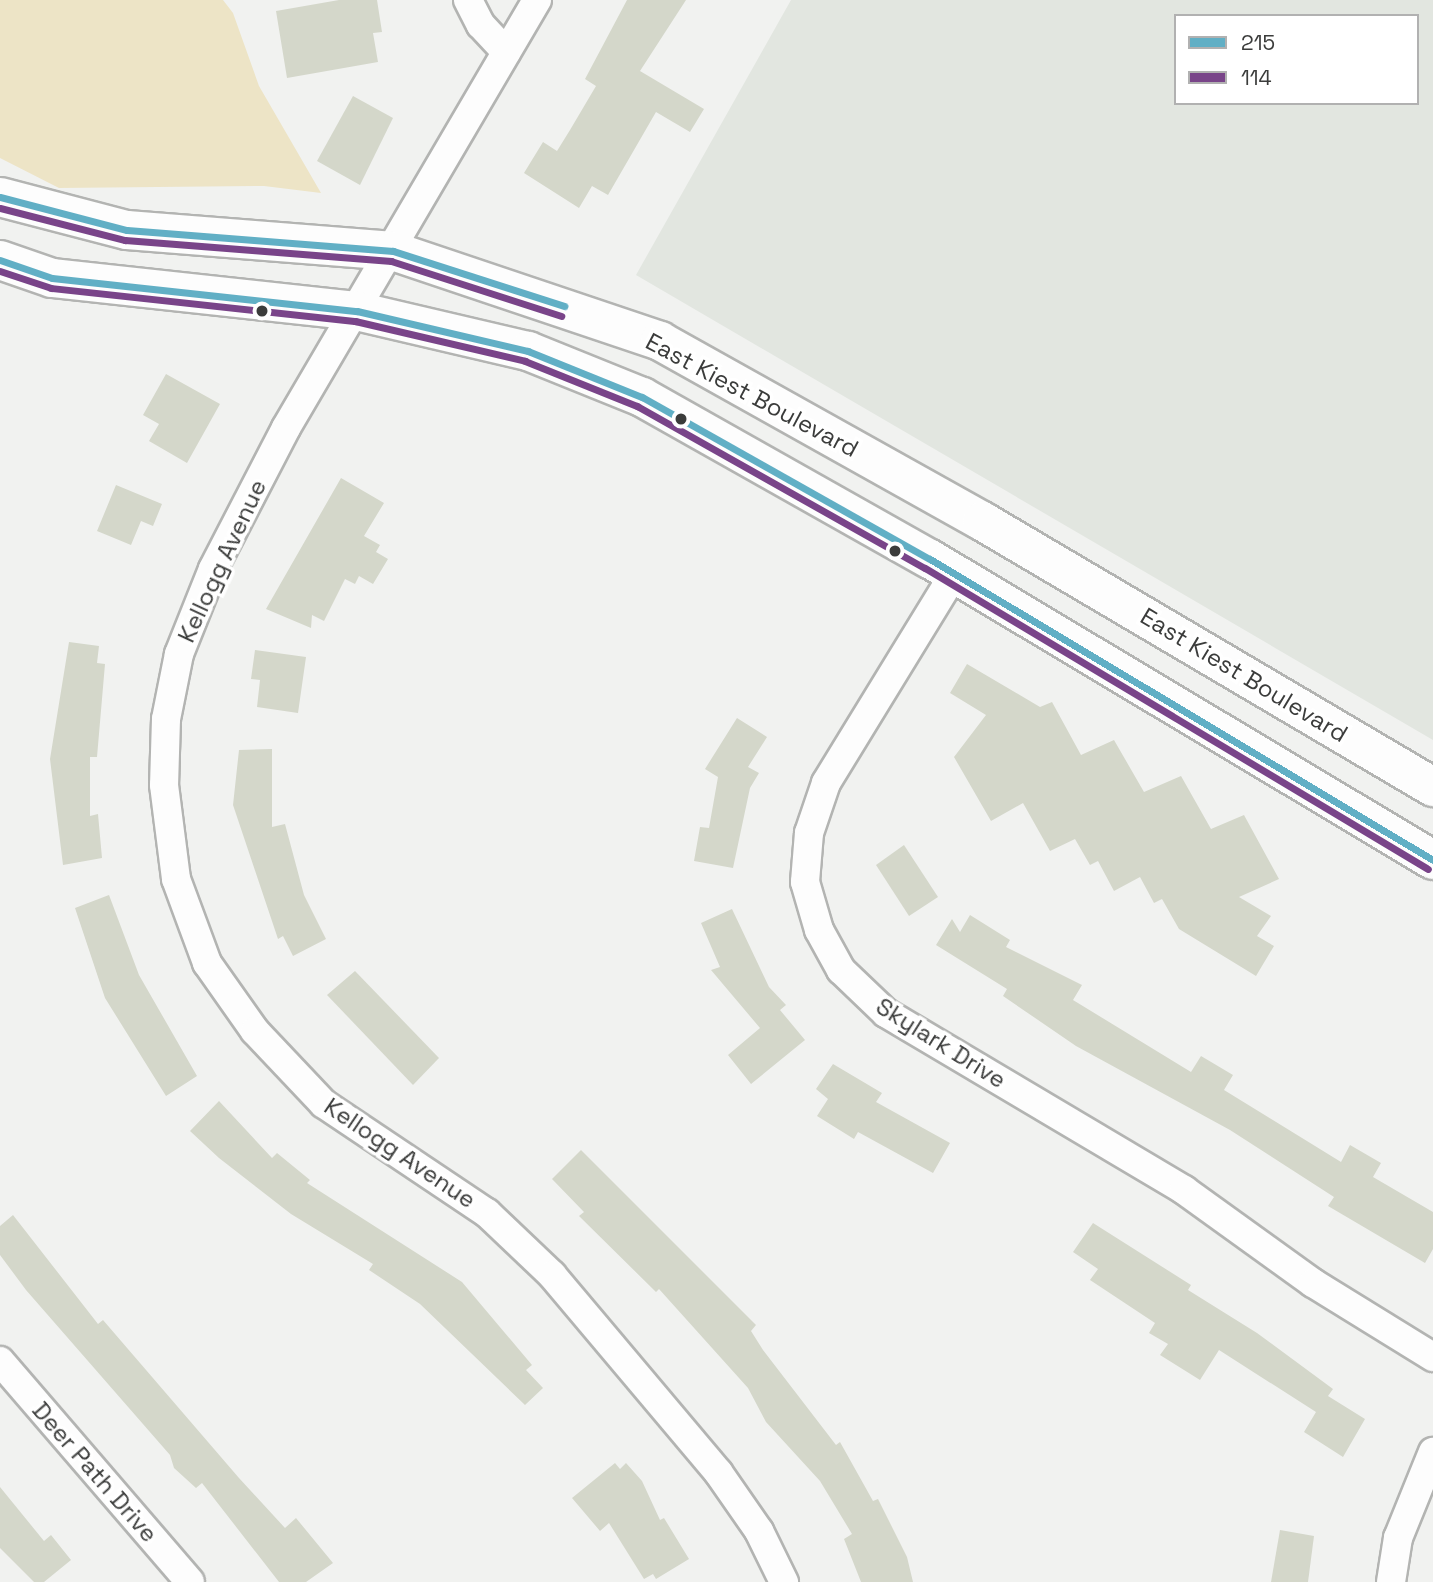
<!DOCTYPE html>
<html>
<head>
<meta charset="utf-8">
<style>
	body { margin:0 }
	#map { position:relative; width:1433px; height:1582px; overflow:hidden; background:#f1f2f0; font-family:"Space Grotesk",sans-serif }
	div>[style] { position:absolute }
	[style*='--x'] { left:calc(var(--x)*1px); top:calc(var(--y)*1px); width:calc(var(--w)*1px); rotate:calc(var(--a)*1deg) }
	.built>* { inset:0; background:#e2e6e0 }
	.green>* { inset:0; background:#ede4c6 }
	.building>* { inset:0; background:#d4d7ca }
	.roads { filter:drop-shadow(2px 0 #b3b4b2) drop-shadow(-2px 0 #b3b4b2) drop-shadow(0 2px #b3b4b2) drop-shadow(0 -2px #b3b4b2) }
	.minor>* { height:28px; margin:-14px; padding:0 14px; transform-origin:14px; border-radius:14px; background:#fdfdfd }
	.secondary>* { height:38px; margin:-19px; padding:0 19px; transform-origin:19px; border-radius:19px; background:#fdfdfd }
	.bus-1>* { height:7px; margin:-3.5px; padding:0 3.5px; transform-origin:3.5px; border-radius:3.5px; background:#61afc5 }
	.bus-2>* { height:7px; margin:-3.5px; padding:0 3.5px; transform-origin:3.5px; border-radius:3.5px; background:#794489 }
	.dots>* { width:19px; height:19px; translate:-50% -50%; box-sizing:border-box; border:4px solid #fff; border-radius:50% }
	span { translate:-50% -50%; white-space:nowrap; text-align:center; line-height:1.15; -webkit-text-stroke:7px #fff; paint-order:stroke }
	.street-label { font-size:24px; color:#3b3c3b }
	.legend { position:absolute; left:1174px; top:14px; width:245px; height:91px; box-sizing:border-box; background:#fff; border:2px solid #b1b1b1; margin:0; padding:9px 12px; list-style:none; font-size:21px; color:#3b3c3b }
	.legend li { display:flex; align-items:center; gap:14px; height:35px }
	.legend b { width:35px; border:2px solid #b1b1b1 }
</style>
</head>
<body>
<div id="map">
	<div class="built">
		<div style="clip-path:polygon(evenodd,791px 0,1433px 0,1433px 740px,636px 275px,791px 0,1176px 16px,1417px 16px,1417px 103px,1176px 103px,1176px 16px)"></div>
	</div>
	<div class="green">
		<div style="clip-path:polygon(0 0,223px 0,233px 13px,259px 86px,321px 193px,264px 186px,59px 188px,0 158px)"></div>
	</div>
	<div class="building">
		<div style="clip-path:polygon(339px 0,377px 0,382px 32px,373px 33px,378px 62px,287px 78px,276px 11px)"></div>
		<div style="clip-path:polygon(627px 0,686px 0,640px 71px,704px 109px,690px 132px,656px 112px,608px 195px,592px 186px,579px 208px,524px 173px,543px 142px,557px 151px,570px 130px,596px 86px,585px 79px)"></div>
		<div style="clip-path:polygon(353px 96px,393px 118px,360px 185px,317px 161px)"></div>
		<div style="clip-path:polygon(166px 374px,220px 404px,187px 463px,149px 441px,159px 424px,143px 415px)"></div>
		<div style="clip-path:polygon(341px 478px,384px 503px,364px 536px,380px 545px,376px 552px,388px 559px,373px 584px,359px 576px,355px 584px,345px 579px,324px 621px,312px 615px,311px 628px,266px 609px)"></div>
		<div style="clip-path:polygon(116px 485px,162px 504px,153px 526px,141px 521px,131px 545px,97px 531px)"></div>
		<div style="clip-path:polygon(69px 642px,99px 646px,97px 663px,105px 664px,97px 757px,90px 757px,90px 816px,98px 814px,102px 858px,63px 865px,50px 759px)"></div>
		<div style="clip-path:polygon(255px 650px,306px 657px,298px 713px,257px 707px,260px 680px,251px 679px)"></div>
		<div style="clip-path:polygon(967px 664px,1040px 707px,1052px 702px,1081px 755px,1114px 740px,1144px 792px,1181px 776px,1211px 829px,1244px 815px,1279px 879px,1239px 897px,1271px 916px,1257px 936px,1274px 946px,1256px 976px,1179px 929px,1162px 899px,1154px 903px,1140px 877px,1114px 891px,1098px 861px,1090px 865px,1075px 839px,1050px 851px,1023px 803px,991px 821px,954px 757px,986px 715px,950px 693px)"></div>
		<div style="clip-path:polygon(737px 718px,767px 737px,748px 767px,759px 773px,750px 788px,733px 868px,694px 861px,700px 827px,709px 828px,718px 777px,705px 769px)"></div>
		<div style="clip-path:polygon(272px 749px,272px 827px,285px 824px,304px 895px,326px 939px,293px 956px,283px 936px,278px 939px,233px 805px,239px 750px)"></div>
		<div style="clip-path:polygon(904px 845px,938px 897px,909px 916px,876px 865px)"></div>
		<div style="clip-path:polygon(109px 895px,139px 975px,197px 1076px,166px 1096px,105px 998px,75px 908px)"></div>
		<div style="clip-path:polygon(732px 909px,769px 987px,786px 1005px,780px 1010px,805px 1040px,751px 1084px,728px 1055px,760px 1028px,711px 970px,720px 967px,701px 923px)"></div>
		<div style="clip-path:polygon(970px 915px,1010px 940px,1006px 947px,1082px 985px,1073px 1000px,1191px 1072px,1201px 1056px,1233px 1075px,1224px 1090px,1341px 1162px,1350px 1145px,1381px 1163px,1373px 1177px,1433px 1212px,1433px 1249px,1425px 1263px,1328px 1206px,1334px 1197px,1230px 1130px,1076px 1046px,1003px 996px,1007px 989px,936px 945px,952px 919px,960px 932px)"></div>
		<div style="clip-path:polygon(355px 971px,439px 1058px,413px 1085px,327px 995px)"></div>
		<div style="clip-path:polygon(833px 1064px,882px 1093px,876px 1102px,950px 1143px,933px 1173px,858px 1132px,854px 1139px,817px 1116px,828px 1099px,816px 1089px)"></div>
		<div style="clip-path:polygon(219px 1101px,272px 1158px,277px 1153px,310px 1180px,307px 1183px,462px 1282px,532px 1365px,526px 1370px,543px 1388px,525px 1405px,420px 1304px,369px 1270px,373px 1264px,291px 1214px,219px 1158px,190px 1131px)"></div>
		<div style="clip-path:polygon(581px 1150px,756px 1325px,751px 1331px,763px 1350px,836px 1445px,840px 1442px,873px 1501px,878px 1499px,907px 1557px,913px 1582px,861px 1582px,844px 1539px,852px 1534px,820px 1481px,766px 1422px,748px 1388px,659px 1289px,656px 1292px,579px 1216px,584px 1212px,552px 1179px)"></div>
		<div style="clip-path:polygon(13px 1215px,98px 1324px,103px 1320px,239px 1478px,285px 1528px,296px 1518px,333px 1563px,306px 1582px,279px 1582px,202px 1483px,196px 1488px,174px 1468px,170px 1455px,26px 1290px,0 1255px,0 1226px)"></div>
		<div style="clip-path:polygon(1093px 1223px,1191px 1285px,1188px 1290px,1257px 1333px,1333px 1389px,1328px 1396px,1365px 1419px,1343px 1457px,1304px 1432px,1316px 1412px,1219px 1350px,1200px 1380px,1160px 1355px,1168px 1344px,1149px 1333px,1155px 1323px,1090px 1280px,1098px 1269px,1073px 1252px)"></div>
		<div style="clip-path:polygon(615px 1463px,620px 1469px,626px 1463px,642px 1481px,660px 1520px,664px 1518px,689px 1559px,656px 1579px,653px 1574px,644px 1579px,609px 1523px,600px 1531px,572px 1498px)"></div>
		<div style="clip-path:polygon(0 1487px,44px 1541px,51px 1535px,71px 1560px,44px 1582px,34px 1582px,0 1548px)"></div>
		<div style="clip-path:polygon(1280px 1530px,1314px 1536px,1308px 1582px,1271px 1582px)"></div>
	</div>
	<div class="roads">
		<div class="minor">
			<div style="--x:468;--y:0;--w:28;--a:63"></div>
			<div style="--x:481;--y:25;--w:37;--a:47"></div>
			<div style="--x:537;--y:0;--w:496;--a:120.4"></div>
			<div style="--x:286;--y:428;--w:159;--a:117.4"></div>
			<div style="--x:213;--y:569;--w:92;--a:111.8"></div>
			<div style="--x:179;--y:654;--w:66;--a:101.3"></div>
			<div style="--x:166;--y:719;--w:66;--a:91.7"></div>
			<div style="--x:164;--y:785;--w:95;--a:82.7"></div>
			<div style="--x:176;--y:879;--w:90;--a:69.7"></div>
			<div style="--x:207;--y:963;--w:83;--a:54.8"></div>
			<div style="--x:255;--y:1031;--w:100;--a:46.6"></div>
			<div style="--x:324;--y:1104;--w:196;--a:33.8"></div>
			<div style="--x:487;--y:1213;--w:90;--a:43.6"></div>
			<div style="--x:552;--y:1275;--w:258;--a:49.9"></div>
			<div style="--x:718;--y:1472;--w:72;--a:55.2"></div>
			<div style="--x:759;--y:1531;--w:57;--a:63.9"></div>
			<div style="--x:954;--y:574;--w:245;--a:121.5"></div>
			<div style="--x:826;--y:783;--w:53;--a:108.8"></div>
			<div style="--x:809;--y:833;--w:49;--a:94.7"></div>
			<div style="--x:805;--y:882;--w:50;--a:73.7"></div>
			<div style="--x:819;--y:930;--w:46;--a:61.2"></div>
			<div style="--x:841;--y:970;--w:62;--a:43.7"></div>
			<div style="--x:886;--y:1013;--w:347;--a:30.7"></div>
			<div style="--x:1184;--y:1190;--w:159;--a:35.8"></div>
			<div style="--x:1313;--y:1283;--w:141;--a:31.7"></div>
			<div style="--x:0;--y:1361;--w:291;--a:49.3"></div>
			<div style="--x:1391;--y:1582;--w:45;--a:-81"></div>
			<div style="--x:1398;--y:1538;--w:93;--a:-67.9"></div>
		</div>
		<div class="secondary">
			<div style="--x:0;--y:197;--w:131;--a:14.6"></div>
			<div style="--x:127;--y:230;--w:267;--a:4.5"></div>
			<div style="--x:393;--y:251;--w:282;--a:18.6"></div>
			<div style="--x:660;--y:341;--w:369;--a:29.2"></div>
			<div style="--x:982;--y:521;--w:524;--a:30.53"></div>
			<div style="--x:0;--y:260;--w:55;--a:19.1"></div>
			<div style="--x:52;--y:278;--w:307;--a:6.2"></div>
			<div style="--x:357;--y:311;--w:176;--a:13.2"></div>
			<div style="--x:528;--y:351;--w:123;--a:22"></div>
			<div style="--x:642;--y:397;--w:330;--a:29.4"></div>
			<div style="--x:930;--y:559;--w:586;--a:30.9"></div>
		</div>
	</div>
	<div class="bus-1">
		<div style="--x:0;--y:197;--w:131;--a:14.6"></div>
		<div style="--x:127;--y:230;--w:267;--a:4.5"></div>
		<div style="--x:393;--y:251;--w:180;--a:17.8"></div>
		<div style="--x:0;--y:260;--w:55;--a:19.1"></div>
		<div style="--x:52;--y:278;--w:307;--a:6.2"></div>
		<div style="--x:357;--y:311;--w:176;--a:13.2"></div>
		<div style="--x:528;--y:351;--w:123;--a:22"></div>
		<div style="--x:642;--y:397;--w:330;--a:29.4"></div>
		<div style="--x:930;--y:559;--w:586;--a:30.9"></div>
	</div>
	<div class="bus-2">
		<div style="--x:0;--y:208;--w:129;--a:14.4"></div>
		<div style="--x:125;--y:240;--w:267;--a:4.5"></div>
		<div style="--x:391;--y:261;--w:179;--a:17.9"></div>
		<div style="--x:0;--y:271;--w:54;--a:18.4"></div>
		<div style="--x:51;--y:288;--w:306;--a:6.2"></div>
		<div style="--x:355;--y:321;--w:175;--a:13.2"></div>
		<div style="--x:525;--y:361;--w:121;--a:21.9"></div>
		<div style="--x:637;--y:406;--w:330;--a:29.4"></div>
		<div style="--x:925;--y:568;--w:586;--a:30.9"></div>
	</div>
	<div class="dots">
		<div style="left:262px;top:311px;background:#3b3c3b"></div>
		<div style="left:681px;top:419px;background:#3b3c3b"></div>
		<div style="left:895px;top:551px;background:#3b3c3b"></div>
	</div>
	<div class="street-label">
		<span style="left:752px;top:395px;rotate:28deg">East Kiest Boulevard</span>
		<span style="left:222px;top:561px;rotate:-65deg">Kellogg Avenue</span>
		<span style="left:1244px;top:675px;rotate:31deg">East Kiest Boulevard</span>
		<span style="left:941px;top:1043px;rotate:32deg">Skylark Drive</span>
		<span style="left:400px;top:1153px;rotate:34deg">Kellogg Avenue</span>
		<span style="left:95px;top:1472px;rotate:49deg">Deer Path Drive</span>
	</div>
	<ul class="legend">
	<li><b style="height:9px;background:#61afc5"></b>215</li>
	<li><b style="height:9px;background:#794489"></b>114</li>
	</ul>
</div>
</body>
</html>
